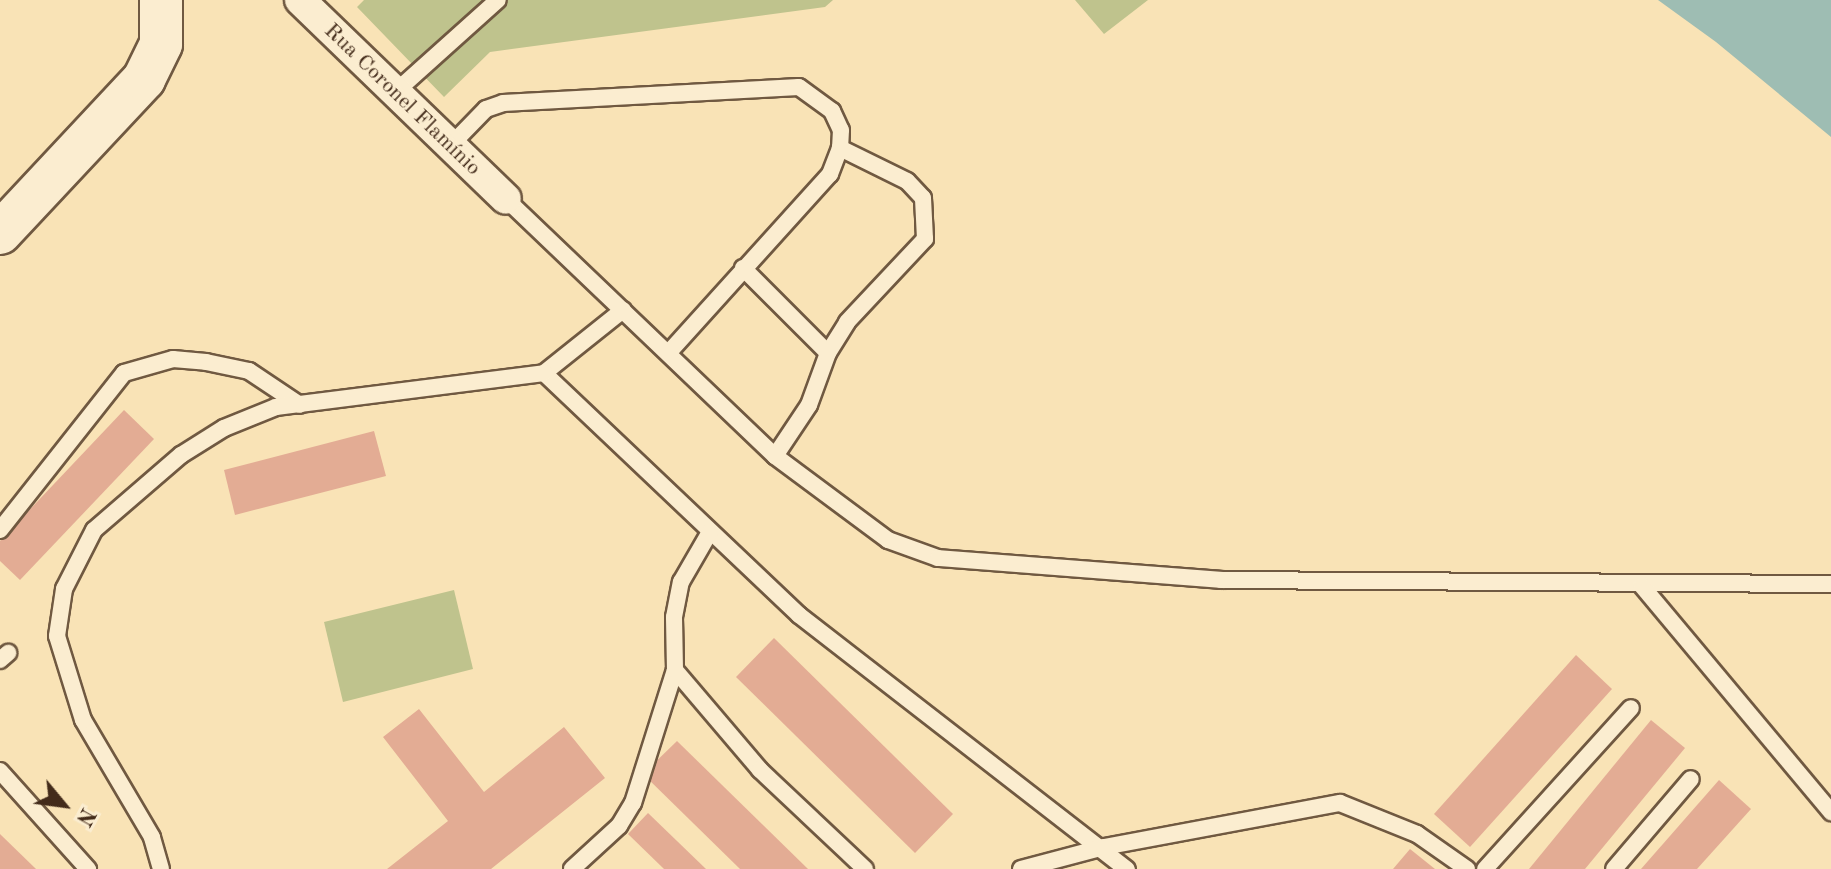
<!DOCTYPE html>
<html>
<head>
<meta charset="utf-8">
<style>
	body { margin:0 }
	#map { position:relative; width:1831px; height:869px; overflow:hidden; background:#f9e3b6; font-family:"Old Standard TT",serif }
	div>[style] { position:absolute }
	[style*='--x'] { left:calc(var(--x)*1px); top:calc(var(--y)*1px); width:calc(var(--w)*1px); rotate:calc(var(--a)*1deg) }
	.green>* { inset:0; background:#bfc38d }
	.water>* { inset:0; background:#9ebdb3 }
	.building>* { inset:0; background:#e3ac94 }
	.roads { filter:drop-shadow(2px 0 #705941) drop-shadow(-2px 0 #705941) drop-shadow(0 2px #705941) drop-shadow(0 -2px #705941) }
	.lane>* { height:16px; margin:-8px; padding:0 8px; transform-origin:8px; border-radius:8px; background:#fbedd0 }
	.street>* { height:30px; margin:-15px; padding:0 15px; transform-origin:15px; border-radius:15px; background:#fbedd0 }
	.secondary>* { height:42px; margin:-21px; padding:0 21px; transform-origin:21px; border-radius:21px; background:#fbedd0 }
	span { translate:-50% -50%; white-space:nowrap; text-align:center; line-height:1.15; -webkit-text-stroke:7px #fbedd0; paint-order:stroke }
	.street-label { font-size:22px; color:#432b1a }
	.north { position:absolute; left:24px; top:765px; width:80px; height:80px; -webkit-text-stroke:6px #fbedd0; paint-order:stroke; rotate:119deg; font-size:22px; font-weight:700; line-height:32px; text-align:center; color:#432b1a }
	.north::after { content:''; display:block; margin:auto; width:28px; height:36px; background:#432b1a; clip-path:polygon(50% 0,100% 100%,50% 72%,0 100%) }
</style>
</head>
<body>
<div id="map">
	<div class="green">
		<div style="clip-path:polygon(364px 0,833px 0,825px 7px,490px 52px,444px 97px,357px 7px)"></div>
		<div style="clip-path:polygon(1075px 0,1148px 0,1104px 34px)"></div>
		<div style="clip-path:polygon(454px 590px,473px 669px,343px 702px,324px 622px)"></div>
	</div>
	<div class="water">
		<div style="clip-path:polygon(1658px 0,1831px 0,1831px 137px,1716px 42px)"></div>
	</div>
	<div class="building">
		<div style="clip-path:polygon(124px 410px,154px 439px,20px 580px,0 561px,0 541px)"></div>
		<div style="clip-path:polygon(374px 431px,386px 476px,235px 515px,224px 470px)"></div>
		<div style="clip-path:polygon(774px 638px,953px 814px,915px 853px,736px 677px)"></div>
		<div style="clip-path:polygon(1576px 655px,1612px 689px,1470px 847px,1434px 814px)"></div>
		<div style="clip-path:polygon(419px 709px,484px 792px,564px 727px,605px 778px,491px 869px,387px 869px,448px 821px,383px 737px)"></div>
		<div style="clip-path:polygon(1651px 720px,1685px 748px,1585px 869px,1529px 869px)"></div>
		<div style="clip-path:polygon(677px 741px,808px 869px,740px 869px,643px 774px)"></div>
		<div style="clip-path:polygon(1719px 780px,1751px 809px,1697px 869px,1641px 869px)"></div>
		<div style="clip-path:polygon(648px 813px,706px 869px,664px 869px,628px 834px)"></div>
		<div style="clip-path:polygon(0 834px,36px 869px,0 869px)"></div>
		<div style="clip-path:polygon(1410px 849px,1435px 869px,1393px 869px)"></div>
	</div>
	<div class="roads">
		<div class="lane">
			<div style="--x:392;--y:95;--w:142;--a:-41.9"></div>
			<div style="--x:449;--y:147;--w:53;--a:-45.8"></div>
			<div style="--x:486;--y:109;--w:18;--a:-19"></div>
			<div style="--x:503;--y:103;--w:296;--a:-3.1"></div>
			<div style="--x:799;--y:87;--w:41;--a:36"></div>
			<div style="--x:832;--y:111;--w:21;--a:65"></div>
			<div style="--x:841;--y:130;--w:18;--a:93"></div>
			<div style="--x:840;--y:148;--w:28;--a:111"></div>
			<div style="--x:830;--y:174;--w:241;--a:132.1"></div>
			<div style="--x:506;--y:199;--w:372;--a:43.7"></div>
			<div style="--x:775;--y:456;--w:141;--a:36.6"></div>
			<div style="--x:888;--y:540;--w:53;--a:19.8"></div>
			<div style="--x:938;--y:558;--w:284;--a:4.4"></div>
			<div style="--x:1221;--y:580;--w:610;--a:0.38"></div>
			<div style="--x:743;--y:268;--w:120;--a:45"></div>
			<div style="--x:623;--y:310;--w:101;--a:141.4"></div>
			<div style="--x:544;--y:373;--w:352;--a:43.5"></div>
			<div style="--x:799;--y:615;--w:415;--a:37.8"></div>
			<div style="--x:775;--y:456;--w:61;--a:-56.3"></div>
			<div style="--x:809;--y:405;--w:55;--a:-69.9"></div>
			<div style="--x:828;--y:353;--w:36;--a:-58"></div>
			<div style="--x:847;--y:322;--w:114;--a:-46.8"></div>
			<div style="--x:925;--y:239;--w:41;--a:-92.8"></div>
			<div style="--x:923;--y:198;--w:23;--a:-133"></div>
			<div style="--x:907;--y:181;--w:75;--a:-153.8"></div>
			<div style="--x:0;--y:530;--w:200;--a:-51.7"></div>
			<div style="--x:124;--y:373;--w:51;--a:-15.9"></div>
			<div style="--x:173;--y:359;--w:33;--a:5"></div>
			<div style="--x:206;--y:362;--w:44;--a:11.8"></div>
			<div style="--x:249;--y:371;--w:61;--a:33.7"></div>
			<div style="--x:1642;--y:586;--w:295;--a:50.1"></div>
			<div style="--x:0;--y:660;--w:11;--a:-41"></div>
			<div style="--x:675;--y:670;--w:131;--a:49.6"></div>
			<div style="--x:760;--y:770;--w:144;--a:43.3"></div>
			<div style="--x:0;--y:771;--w:132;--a:48.1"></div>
			<div style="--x:161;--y:869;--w:33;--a:-106"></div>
			<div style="--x:152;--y:837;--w:136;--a:-120.5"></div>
			<div style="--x:83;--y:720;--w:88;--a:-107.2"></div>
			<div style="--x:57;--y:636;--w:48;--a:-81.5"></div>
			<div style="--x:64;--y:589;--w:66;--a:-63"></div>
			<div style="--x:94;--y:530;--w:115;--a:-40.8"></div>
			<div style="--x:181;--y:455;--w:51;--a:-32.1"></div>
			<div style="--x:224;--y:428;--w:56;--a:-22"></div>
			<div style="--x:276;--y:407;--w:270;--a:-7.2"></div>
			<div style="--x:572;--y:869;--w:64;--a:-42.5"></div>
			<div style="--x:619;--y:826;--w:27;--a:-59"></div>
			<div style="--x:633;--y:803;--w:139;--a:-72.5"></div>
			<div style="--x:675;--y:670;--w:53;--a:-91.1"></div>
			<div style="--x:674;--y:617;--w:36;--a:-79"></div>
			<div style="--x:681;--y:582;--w:58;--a:-59.9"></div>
			<div style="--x:1021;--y:869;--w:86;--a:-14.8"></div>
			<div style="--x:1104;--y:847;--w:240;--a:-10.6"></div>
			<div style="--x:1340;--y:803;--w:83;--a:21.9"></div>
			<div style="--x:1417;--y:834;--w:61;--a:35"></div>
			<div style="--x:1485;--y:869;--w:217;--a:-47.8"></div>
			<div style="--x:1614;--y:869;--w:118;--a:-49.5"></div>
		</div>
		<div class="street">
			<div style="--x:300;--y:0;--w:286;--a:44"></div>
		</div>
		<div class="secondary">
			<div style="--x:0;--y:233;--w:211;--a:-46.9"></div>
			<div style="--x:144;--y:79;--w:39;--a:-64"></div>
			<div style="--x:161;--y:44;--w:44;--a:-90"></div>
		</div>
	</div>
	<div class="street-label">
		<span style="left:402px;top:100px;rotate:44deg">Rua Coronel Flamínio</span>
	</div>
	<div class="north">N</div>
</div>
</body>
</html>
